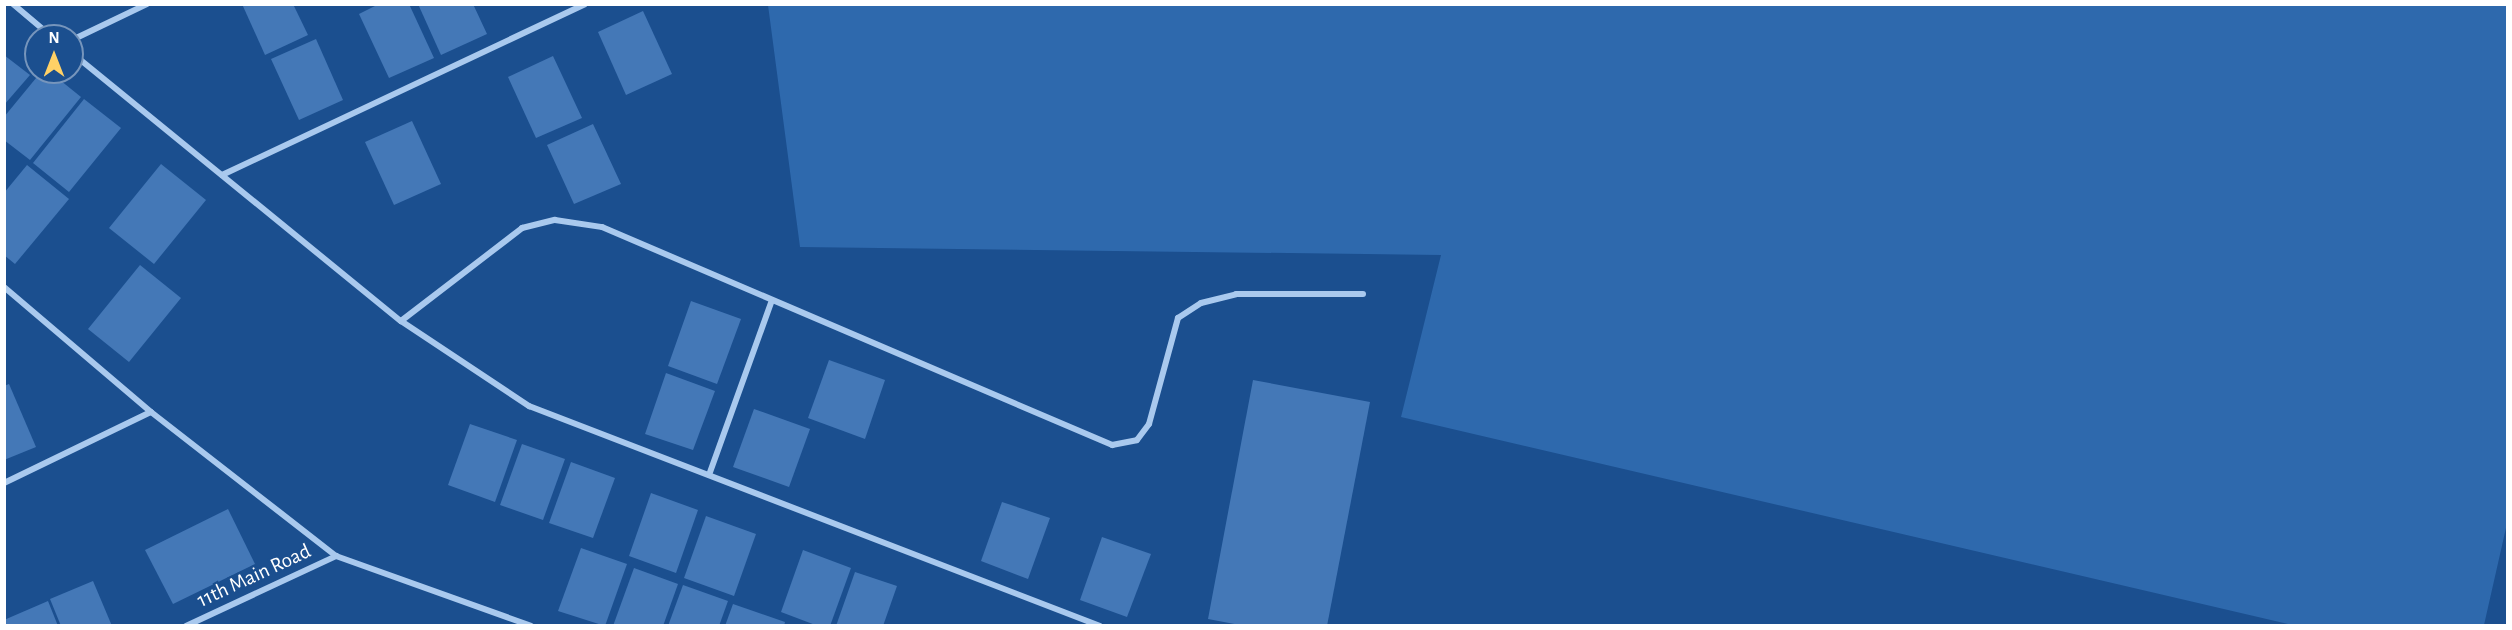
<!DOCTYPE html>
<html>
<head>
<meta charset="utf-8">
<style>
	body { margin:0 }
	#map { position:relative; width:2512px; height:630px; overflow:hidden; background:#1b4f8f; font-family:"Alegreya Sans",sans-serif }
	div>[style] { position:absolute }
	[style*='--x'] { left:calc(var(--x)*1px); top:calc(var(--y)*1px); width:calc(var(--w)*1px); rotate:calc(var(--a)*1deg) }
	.green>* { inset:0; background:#2e69ad }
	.building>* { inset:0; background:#4478b7 }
	.minor>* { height:6px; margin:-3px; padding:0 3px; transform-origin:3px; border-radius:3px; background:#a9c9ee }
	span { translate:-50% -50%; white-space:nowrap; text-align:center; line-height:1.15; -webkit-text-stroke:4.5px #1b4f8f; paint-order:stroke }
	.street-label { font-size:21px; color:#fff }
	.frame { position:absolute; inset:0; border:6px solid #fff; pointer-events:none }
	.north { position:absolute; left:24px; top:24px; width:60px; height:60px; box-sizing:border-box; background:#1b4f8f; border:2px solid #7695bc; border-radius:50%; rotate:0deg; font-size:16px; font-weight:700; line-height:24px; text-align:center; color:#fff }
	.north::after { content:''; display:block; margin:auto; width:21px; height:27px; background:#ffd166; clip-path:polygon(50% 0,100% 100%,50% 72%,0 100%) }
</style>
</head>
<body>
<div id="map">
	<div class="green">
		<div style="clip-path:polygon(768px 5px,2507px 5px,2508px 519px,2484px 625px,2292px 625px,1401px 417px,1441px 255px,800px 247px)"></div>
	</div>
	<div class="building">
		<div style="clip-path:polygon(242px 4px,293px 4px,308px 35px,265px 55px)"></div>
		<div style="clip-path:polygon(379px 4px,409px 4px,434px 58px,389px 78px,359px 14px)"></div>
		<div style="clip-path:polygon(418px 4px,473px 4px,487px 34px,441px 55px)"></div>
		<div style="clip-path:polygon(643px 11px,672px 74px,626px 95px,598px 32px)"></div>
		<div style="clip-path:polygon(316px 39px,343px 100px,299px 120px,271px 59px)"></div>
		<div style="clip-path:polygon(4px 55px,30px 75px,4px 105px)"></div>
		<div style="clip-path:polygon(553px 56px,582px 118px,536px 138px,508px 77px)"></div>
		<div style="clip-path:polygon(41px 72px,50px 72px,81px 97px,30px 160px,4px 140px,4px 117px)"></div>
		<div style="clip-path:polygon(84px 99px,121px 128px,69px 192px,33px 163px)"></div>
		<div style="clip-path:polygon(412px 121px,441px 184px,394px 205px,365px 142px)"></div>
		<div style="clip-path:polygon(593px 124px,621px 184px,574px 204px,547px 145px)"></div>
		<div style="clip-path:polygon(161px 164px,206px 200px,154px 264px,109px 228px)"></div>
		<div style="clip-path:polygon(27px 165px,69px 199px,15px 264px,4px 255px,4px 193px)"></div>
		<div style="clip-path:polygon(140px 265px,181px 298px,129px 362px,88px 329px)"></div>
		<div style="clip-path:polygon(691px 301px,741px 319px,717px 384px,668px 366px)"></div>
		<div style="clip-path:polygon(829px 360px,885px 380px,865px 439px,808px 418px)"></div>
		<div style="clip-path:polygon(666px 373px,715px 391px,693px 450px,645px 434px)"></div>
		<div style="clip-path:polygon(1253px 380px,1370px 402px,1327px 626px,1245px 626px,1208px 619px)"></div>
		<div style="clip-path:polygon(9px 384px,36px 447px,4px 460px,4px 386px)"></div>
		<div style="clip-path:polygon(754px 409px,810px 429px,789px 487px,733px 467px)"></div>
		<div style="clip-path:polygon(470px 424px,517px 440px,495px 502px,448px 485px)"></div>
		<div style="clip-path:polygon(522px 444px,565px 459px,543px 520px,500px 505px)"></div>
		<div style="clip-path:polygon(571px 462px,615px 478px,593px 538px,549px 523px)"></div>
		<div style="clip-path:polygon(651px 493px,698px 510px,676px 573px,629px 556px)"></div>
		<div style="clip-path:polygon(1002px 502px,1050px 518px,1028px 579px,981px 561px)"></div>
		<div style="clip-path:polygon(228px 509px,255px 564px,173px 604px,145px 550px)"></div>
		<div style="clip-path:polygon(706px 516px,756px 534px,734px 596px,684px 578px)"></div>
		<div style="clip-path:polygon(1102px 537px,1151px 554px,1127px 617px,1080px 600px)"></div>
		<div style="clip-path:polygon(581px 548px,627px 564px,605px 626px,558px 611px)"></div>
		<div style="clip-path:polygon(803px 550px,851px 568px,830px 626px,818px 626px,781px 612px)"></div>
		<div style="clip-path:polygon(634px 568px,678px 584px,663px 626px,613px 626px)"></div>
		<div style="clip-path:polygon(855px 572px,897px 586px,883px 626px,836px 626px)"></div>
		<div style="clip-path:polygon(93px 581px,112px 626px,61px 626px,50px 599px)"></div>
		<div style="clip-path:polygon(683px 585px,728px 601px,719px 626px,668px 626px)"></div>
		<div style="clip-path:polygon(48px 601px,58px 626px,4px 626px,4px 620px)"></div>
		<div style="clip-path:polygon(733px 604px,785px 622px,784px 626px,725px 626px)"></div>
	</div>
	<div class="minor">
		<div style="--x:13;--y:4;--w:50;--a:40.1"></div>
		<div style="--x:72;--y:40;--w:83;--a:-25.6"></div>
		<div style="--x:72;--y:53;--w:424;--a:39.2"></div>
		<div style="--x:401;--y:321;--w:154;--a:33.6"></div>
		<div style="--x:529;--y:406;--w:612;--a:21.07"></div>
		<div style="--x:222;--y:175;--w:401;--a:-25.2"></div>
		<div style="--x:4;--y:287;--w:193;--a:40.4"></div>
		<div style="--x:151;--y:412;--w:234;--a:37.9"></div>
		<div style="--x:336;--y:556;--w:207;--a:19.7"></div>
		<div style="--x:401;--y:321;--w:153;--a:-37.5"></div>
		<div style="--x:522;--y:228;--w:34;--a:-14"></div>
		<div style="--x:555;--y:220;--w:48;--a:8.5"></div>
		<div style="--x:602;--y:227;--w:555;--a:23.14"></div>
		<div style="--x:1112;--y:445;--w:25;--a:-11"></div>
		<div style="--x:1137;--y:440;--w:20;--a:-53"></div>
		<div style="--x:1149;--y:424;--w:110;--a:-74.7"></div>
		<div style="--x:1178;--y:318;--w:27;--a:-33"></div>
		<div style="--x:1201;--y:303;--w:36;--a:-14"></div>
		<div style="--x:1236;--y:294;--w:127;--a:0"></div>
		<div style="--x:709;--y:475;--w:186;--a:-70.2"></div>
		<div style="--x:4;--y:483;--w:163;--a:-25.8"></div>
		<div style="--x:186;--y:626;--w:166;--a:-25"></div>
	</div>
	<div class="street-label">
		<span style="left:254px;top:576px;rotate:-25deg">11th Main Road</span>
	</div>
	<div class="frame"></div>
	<div class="north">N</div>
</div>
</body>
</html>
